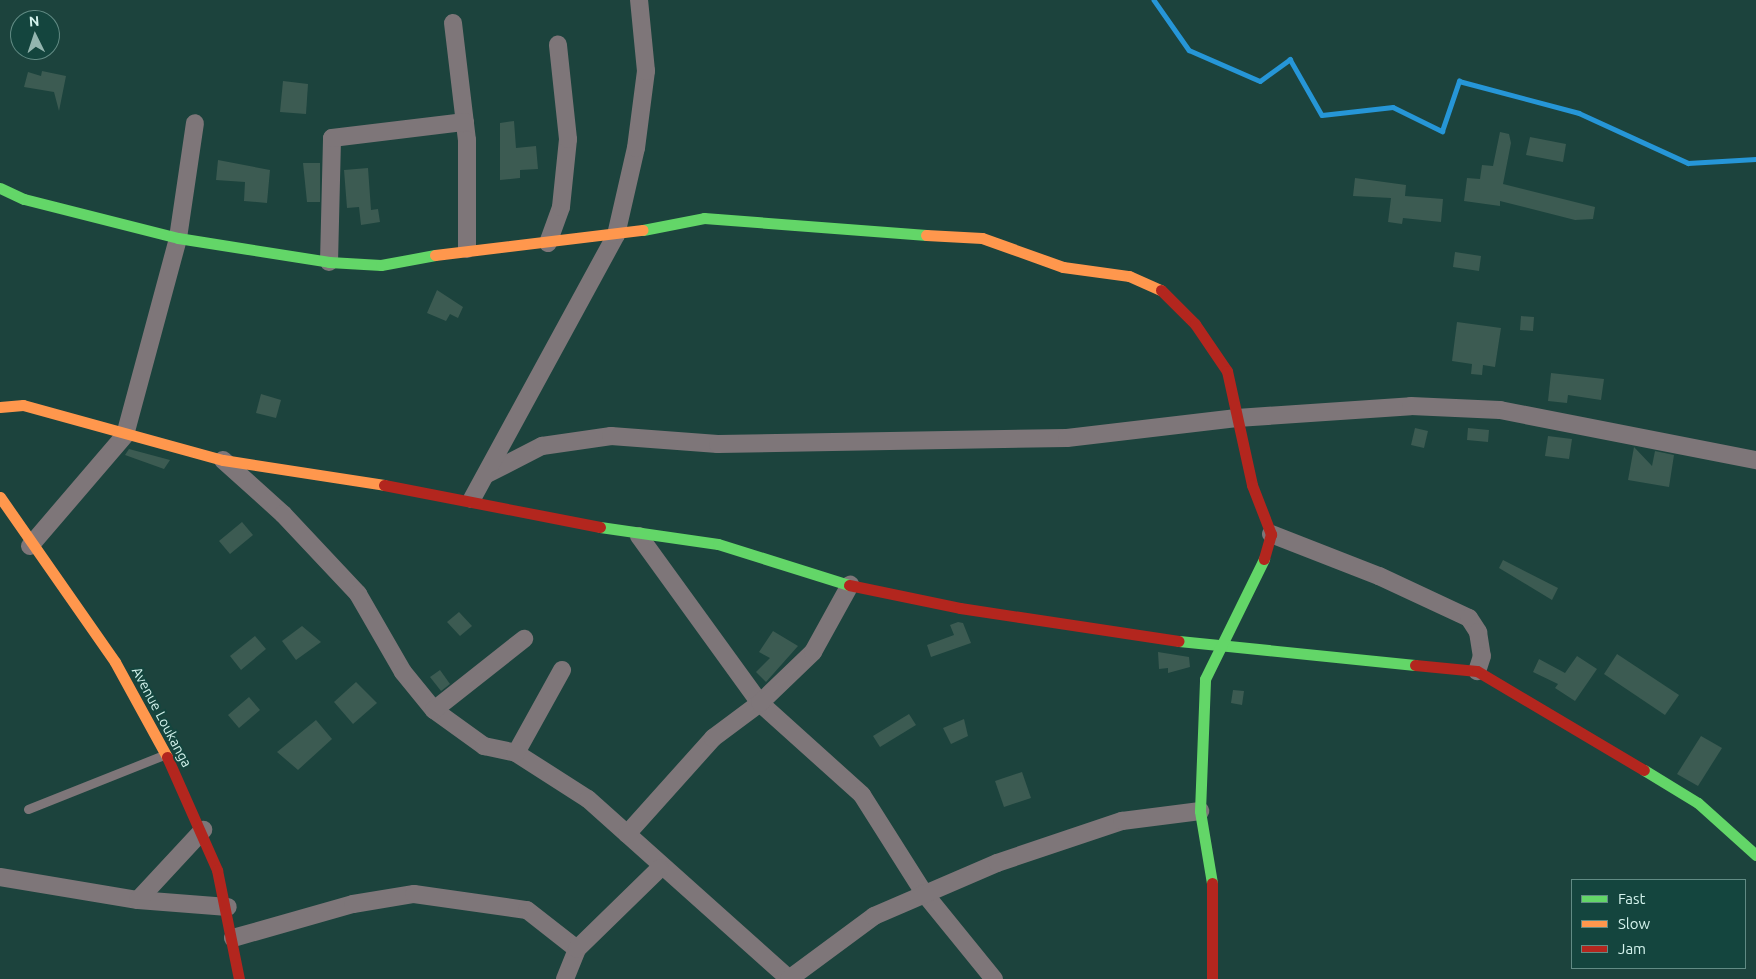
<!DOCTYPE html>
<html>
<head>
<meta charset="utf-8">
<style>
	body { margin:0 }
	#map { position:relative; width:1756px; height:979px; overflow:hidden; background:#1c433d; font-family:Ubuntu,sans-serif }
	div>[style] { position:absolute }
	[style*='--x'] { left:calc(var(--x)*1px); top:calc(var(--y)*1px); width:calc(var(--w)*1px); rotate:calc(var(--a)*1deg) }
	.stream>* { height:4.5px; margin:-2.25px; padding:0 2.25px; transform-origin:2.25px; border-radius:2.25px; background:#2696d7 }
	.building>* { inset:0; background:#3c5b52 }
	.lane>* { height:9px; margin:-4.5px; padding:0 4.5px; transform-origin:4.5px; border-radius:4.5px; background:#7e7679 }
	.street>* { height:18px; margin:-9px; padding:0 9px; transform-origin:9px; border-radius:9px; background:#7e7679 }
	.fast>* { height:11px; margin:-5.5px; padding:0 5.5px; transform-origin:5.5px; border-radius:5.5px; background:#63d668 }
	.slow>* { height:11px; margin:-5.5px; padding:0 5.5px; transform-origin:5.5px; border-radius:5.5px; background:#ff974d }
	.jam>* { height:11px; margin:-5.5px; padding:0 5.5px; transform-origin:5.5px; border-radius:5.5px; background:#b3261e }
	span { translate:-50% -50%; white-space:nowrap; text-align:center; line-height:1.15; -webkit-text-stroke:4px #14453e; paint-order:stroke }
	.street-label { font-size:14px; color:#d4f3ed }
	.legend { position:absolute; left:1571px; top:879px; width:175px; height:90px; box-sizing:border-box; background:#14453e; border:1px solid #618b84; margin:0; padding:6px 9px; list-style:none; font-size:15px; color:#d4f3ed }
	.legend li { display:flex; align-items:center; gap:10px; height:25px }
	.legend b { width:25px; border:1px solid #618b84 }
	.north { position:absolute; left:10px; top:10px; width:50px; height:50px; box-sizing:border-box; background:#14453e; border:1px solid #618b84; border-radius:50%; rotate:356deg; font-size:14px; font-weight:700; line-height:20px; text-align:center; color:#d4f3ed }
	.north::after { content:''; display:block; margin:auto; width:18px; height:22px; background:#94b5af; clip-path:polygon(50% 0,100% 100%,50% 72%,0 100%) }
</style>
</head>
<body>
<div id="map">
	<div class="stream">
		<div style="--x:1154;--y:0;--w:61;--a:55"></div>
		<div style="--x:1189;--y:50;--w:77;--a:23.6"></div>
		<div style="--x:1260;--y:81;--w:37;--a:-36"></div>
		<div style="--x:1290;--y:59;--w:64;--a:60.3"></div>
		<div style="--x:1322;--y:115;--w:71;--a:-6.4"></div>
		<div style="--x:1393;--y:107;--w:55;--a:26.1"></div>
		<div style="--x:1442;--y:131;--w:53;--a:-71.2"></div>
		<div style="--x:1459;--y:81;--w:124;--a:14.9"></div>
		<div style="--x:1579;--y:113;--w:120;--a:24.6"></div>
		<div style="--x:1688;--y:163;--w:68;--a:-3.4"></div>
	</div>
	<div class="building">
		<div style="clip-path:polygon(42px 71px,66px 76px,59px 111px,54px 92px,24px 87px,28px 72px,41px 76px)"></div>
		<div style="clip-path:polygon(283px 81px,308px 84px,306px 114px,280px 112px)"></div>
		<div style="clip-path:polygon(514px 121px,516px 148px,536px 146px,538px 169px,520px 170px,520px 178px,500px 180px,500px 123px)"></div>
		<div style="clip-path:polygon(1500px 132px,1509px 134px,1511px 143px,1503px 184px,1595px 207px,1593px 219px,1575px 220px,1500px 201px,1500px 206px,1464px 201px,1467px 178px,1480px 179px,1482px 165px,1493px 166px)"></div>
		<div style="clip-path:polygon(1530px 137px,1566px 144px,1563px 162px,1526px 155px)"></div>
		<div style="clip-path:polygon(218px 160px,270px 170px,267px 203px,244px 201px,245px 182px,216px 180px)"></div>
		<div style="clip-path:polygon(303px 163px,320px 163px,320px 202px,307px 202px)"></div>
		<div style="clip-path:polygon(368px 168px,371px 210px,378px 209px,380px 222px,361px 225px,359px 207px,347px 208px,344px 170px)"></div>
		<div style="clip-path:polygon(1355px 178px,1406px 185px,1405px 196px,1443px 199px,1441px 222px,1403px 218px,1402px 224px,1388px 222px,1391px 198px,1353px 196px)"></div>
		<div style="clip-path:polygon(1455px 252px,1481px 256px,1479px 271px,1453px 267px)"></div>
		<div style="clip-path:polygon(437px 290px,463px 307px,458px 318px,450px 314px,446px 321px,427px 313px)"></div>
		<div style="clip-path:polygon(1521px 316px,1534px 317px,1533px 331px,1520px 330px)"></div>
		<div style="clip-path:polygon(1457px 322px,1501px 328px,1495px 367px,1483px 365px,1482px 375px,1471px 374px,1472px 364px,1452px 361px)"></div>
		<div style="clip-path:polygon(1551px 373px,1604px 379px,1601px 400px,1568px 395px,1567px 403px,1548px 401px)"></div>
		<div style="clip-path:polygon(261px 394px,281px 400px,276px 418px,256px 413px)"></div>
		<div style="clip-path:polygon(1415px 428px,1428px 431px,1424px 448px,1411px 445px)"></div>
		<div style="clip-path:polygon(1468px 428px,1489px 430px,1488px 442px,1467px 440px)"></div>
		<div style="clip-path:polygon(1548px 436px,1572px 439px,1569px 459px,1545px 456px)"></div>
		<div style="clip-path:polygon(1634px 447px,1652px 466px,1655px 451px,1674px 455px,1669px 487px,1628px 480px)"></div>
		<div style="clip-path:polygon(129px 449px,170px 460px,164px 469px,125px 455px)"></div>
		<div style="clip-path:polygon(242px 522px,253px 535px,230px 554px,219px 541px)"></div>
		<div style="clip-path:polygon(1503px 560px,1558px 588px,1552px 600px,1499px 568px)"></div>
		<div style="clip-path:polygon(459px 612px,472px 626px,460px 636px,447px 622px)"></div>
		<div style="clip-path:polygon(958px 622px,963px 623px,971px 643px,931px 657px,927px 645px,954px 635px,950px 625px)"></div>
		<div style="clip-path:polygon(302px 626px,321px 642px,296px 660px,282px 641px)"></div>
		<div style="clip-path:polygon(773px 631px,798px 646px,766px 682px,756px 672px,770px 658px,759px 652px)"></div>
		<div style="clip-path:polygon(255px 636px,266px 649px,241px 670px,230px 656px)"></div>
		<div style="clip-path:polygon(1158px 652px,1189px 657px,1190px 667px,1168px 673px,1168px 668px,1159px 669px)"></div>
		<div style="clip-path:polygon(1617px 654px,1679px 695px,1665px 715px,1604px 674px)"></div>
		<div style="clip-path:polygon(1577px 656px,1597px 669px,1575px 701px,1555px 688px,1558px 684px,1533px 672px,1539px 659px,1565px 673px)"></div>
		<div style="clip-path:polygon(440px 670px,450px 684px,441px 691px,430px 677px)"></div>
		<div style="clip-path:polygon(356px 682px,377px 703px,353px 724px,334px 702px)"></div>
		<div style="clip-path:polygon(1233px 690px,1244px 691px,1242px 705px,1231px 703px)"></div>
		<div style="clip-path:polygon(249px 697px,260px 710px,239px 728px,228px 715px)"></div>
		<div style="clip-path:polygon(909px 714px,916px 725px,880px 747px,873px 736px)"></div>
		<div style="clip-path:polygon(964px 719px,968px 736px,951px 744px,943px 728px)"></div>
		<div style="clip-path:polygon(316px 720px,332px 739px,298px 770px,277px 752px)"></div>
		<div style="clip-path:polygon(1701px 736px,1722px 748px,1698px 786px,1677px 774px)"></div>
		<div style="clip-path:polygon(1022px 772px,1031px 798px,1004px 807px,995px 781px)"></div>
	</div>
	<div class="lane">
		<div style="--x:28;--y:809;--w:146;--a:-21.7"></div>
	</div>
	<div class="street">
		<div style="--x:453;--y:23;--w:118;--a:83.2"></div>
		<div style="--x:467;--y:140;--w:109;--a:90"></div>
		<div style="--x:548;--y:243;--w:38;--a:-70"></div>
		<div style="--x:561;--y:207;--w:68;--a:-84.1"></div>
		<div style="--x:568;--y:139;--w:95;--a:-96.1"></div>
		<div style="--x:329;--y:262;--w:124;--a:-88.6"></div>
		<div style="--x:332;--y:138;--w:134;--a:-6.9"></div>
		<div style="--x:223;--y:460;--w:81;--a:42"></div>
		<div style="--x:283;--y:514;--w:110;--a:46.8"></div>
		<div style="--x:358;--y:594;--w:90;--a:60"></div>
		<div style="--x:403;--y:672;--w:49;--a:50.8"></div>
		<div style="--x:434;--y:710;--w:62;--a:35.8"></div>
		<div style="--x:484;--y:746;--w:33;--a:12"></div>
		<div style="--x:516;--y:753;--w:85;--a:32.6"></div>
		<div style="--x:588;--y:799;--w:270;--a:41.8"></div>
		<div style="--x:487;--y:474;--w:62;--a:-27"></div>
		<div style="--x:542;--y:446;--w:70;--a:-8.2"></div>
		<div style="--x:611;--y:436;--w:107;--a:4.3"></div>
		<div style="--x:718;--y:444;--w:349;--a:-1"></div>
		<div style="--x:1067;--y:438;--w:171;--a:-6.7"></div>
		<div style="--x:1237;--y:418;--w:174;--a:-3.9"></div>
		<div style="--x:1411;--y:406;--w:89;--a:2.6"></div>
		<div style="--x:1500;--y:410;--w:261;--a:11.1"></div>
		<div style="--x:472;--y:499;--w:301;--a:-61.4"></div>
		<div style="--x:616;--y:235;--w:89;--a:-77.1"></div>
		<div style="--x:636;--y:148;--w:78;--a:-82.6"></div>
		<div style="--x:646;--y:71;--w:71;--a:-95.6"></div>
		<div style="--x:1271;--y:534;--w:116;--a:21.3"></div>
		<div style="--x:1379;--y:576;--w:99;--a:25"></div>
		<div style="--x:1469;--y:618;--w:17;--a:57"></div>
		<div style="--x:1478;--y:632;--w:24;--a:81"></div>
		<div style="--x:1482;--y:656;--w:16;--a:108"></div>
		<div style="--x:639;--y:536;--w:206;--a:54.1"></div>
		<div style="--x:760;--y:703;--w:137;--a:42"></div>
		<div style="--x:862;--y:795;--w:116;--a:57.7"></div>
		<div style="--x:924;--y:893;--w:111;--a:50.9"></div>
		<div style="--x:30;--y:546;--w:146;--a:-49.4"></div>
		<div style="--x:125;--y:435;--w:204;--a:-74.9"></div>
		<div style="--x:178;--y:238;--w:116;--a:-81.6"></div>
		<div style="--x:434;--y:710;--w:115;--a:-38.3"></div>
		<div style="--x:516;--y:753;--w:95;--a:-61"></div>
		<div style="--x:627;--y:834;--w:129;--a:-48.1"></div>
		<div style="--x:713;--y:738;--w:59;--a:-36.7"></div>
		<div style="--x:760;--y:703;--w:74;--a:-43.9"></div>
		<div style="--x:813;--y:652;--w:77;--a:-61.1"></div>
		<div style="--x:0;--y:877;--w:140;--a:9.5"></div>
		<div style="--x:138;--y:900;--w:90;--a:4.4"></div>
		<div style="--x:138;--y:900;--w:96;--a:-47.1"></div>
		<div style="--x:233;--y:938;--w:125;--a:-15.8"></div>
		<div style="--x:353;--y:904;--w:62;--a:-9.3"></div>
		<div style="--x:414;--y:894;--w:114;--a:8.1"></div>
		<div style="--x:527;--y:910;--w:63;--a:38"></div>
		<div style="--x:565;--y:979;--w:32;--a:-68"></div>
		<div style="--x:577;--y:949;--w:116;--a:-44.3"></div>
		<div style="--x:789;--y:979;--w:106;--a:-36.5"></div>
		<div style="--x:874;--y:916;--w:134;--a:-23.3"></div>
		<div style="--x:997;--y:863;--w:132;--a:-18.6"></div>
		<div style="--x:1122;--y:821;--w:79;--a:-7.3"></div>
	</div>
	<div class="fast">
		<div style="--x:0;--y:188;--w:26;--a:25"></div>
		<div style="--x:24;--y:199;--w:159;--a:14.2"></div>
		<div style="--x:178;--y:238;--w:153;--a:9"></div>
		<div style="--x:329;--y:262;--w:52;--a:3.3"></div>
		<div style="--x:381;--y:265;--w:55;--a:-10.5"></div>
		<div style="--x:643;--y:230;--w:62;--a:-11.1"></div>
		<div style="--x:704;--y:218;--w:223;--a:4.4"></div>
		<div style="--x:600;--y:527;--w:119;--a:8.2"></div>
		<div style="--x:718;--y:544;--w:137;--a:17.4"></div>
		<div style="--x:1179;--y:641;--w:237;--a:5.8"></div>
		<div style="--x:1644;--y:770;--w:63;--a:31.4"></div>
		<div style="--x:1698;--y:803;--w:78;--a:41.9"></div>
		<div style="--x:1212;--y:883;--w:73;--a:-99.5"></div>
		<div style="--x:1200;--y:811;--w:132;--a:-87.8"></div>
		<div style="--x:1205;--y:679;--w:134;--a:-63.8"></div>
	</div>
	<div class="slow">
		<div style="--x:926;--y:235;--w:56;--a:3.1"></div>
		<div style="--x:982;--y:238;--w:86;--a:19.7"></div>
		<div style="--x:1063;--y:267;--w:67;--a:7.8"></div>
		<div style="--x:1129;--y:276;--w:35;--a:24"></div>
		<div style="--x:435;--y:255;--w:209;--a:-6.9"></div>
		<div style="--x:0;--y:407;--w:23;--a:-5"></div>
		<div style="--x:23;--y:405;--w:207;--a:15.4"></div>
		<div style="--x:223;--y:460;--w:163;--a:8.8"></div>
		<div style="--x:0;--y:497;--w:201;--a:55.1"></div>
		<div style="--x:115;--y:662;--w:108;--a:61.3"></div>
	</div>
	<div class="jam">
		<div style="--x:1161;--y:290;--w:48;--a:45"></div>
		<div style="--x:1195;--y:324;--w:57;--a:55.8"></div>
		<div style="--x:1227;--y:371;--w:117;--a:77.6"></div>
		<div style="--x:1252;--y:485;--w:53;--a:68.8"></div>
		<div style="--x:1271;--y:534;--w:26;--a:106"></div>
		<div style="--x:384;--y:485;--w:220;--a:11"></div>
		<div style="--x:849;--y:585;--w:113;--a:11.7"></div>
		<div style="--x:960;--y:608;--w:221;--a:8.6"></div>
		<div style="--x:1415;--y:665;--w:62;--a:5.5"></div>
		<div style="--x:1477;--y:671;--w:194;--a:30.7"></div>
		<div style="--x:167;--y:757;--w:124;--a:66.1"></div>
		<div style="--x:217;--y:870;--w:111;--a:78.6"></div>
		<div style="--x:1212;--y:979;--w:96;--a:-90"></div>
	</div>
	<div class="street-label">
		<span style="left:162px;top:717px;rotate:62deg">Avenue Loukanga</span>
	</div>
	<ul class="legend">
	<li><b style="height:6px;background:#63d668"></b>Fast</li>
	<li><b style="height:6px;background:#ff974d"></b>Slow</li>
	<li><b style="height:6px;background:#b3261e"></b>Jam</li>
	</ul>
	<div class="north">N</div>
</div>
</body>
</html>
